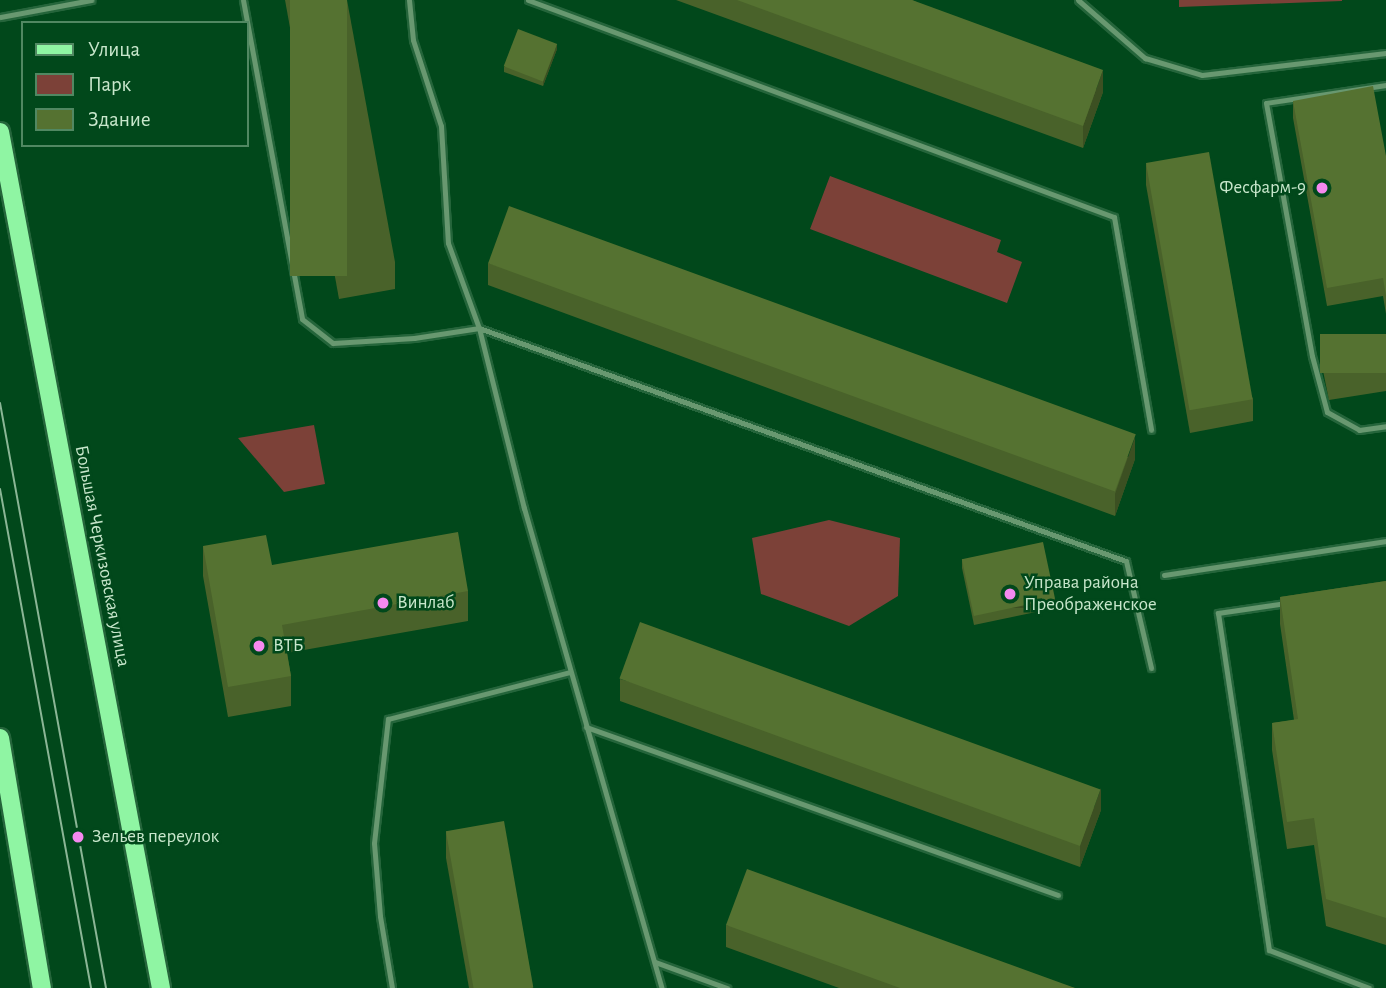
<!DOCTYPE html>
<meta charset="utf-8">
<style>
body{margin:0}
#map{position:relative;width:1386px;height:988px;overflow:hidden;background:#01481b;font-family:"Alegreya Sans",sans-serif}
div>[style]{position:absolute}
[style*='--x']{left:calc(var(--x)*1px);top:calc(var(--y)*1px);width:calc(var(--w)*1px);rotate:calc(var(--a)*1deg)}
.green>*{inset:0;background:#7c4138}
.roads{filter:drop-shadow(2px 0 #25653b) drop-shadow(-2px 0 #25653b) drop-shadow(0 2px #25653b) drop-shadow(0 -2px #25653b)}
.lane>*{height:5px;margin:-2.5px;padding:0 2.5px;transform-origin:2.5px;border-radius:2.5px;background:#689870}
.primary>*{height:18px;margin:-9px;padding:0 9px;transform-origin:9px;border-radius:9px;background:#8ff5a3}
.tram>*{height:2px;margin:-1px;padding:0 1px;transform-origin:1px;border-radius:1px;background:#8bb696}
.wall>*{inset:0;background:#49622a}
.shaded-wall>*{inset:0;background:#3c5022;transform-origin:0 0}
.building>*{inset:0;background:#557231;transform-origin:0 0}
.dots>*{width:19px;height:19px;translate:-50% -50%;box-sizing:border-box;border:4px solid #01481b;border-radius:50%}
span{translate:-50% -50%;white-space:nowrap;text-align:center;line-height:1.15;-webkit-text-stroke:5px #01481b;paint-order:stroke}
.poi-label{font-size:19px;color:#c8e7cc}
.right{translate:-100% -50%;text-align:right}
.left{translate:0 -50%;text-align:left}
.street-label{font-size:19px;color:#c8e7cc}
.legend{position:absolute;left:21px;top:21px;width:228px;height:126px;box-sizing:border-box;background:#01481b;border:2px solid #518862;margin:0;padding:9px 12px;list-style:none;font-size:21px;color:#c8e7cc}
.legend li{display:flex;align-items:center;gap:14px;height:35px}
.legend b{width:35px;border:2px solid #518862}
</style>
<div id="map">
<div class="green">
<div style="clip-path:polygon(1179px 0,1342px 0,1342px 1px,1179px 7px)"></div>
<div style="clip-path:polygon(830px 176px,1001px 240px,997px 252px,1022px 262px,1007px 303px,810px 229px)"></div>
<div style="clip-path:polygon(314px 425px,325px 484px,284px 492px,238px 438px)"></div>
<div style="clip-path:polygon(829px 520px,900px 538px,898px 596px,849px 626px,761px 594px,752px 538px)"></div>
</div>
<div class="roads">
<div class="lane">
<div style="--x:243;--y:0;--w:324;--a:79.5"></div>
<div style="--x:302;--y:319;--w:39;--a:38"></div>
<div style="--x:333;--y:343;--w:81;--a:-3.5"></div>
<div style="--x:414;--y:338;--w:66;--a:-8.7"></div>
<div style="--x:479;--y:328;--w:688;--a:19.81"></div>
<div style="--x:1126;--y:561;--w:110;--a:76.8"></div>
<div style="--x:409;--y:0;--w:40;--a:84.3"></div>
<div style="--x:413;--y:40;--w:90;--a:72"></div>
<div style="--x:441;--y:126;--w:117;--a:86.6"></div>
<div style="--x:448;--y:243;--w:90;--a:70"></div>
<div style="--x:479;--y:328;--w:186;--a:76"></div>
<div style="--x:524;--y:508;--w:499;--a:74"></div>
<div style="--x:528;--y:0;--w:625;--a:20.32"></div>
<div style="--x:1114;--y:217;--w:216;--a:80.1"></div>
<div style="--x:1078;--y:0;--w:89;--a:40.9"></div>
<div style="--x:1145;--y:58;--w:59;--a:16.6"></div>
<div style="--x:1202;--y:75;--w:185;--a:-6.8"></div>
<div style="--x:0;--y:17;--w:93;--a:-10.6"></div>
<div style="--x:1386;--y:85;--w:121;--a:171.5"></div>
<div style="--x:1266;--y:103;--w:257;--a:79.7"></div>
<div style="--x:1312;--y:356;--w:58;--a:75"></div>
<div style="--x:1327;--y:412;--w:37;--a:29"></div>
<div style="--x:1359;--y:430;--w:27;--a:-8"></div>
<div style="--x:1164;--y:575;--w:225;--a:-8.7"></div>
<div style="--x:1286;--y:603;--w:69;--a:171.6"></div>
<div style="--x:1218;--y:613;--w:341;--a:81.4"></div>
<div style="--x:1269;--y:950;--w:107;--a:20.8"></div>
<div style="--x:586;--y:727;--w:501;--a:19.59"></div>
<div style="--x:655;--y:962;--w:77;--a:19.9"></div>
<div style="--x:392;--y:988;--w:73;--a:-99.5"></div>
<div style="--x:380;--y:916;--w:73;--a:-94.7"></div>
<div style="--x:374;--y:843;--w:125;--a:-83.6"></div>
<div style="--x:388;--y:719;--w:188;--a:-14.5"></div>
</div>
<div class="primary">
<div style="--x:0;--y:132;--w:871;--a:79.35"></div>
<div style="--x:0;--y:738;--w:254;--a:80.5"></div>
</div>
</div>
<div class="tram">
<div style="--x:0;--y:403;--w:595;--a:79.73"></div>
<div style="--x:0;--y:489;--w:507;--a:79.66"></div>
</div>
<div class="wall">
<div style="clip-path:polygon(285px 0,347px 0,395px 262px,395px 289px,339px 299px)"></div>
<div style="clip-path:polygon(676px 0,912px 0,1103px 92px,1083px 148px)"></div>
<div style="clip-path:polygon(557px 49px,543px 86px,504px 72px,504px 67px)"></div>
<div style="clip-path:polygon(1293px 101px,1386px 156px,1386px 314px,1383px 296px,1327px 306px,1293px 118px)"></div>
<div style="clip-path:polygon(1146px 163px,1253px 399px,1253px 421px,1190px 433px,1146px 185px)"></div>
<div style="clip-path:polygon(488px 263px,1135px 459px,1115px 516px,488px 285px)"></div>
<div style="clip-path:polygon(1386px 334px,1386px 391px,1329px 400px,1321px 361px,1321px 344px)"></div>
<div style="clip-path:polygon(203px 546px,272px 565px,468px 591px,468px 621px,287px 653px,291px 676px,291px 706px,228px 717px,203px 576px)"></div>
<div style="clip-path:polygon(962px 559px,1055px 608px,974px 625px,962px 568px)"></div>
<div style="clip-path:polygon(1386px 581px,1386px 945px,1326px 926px,1314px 845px,1287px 849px,1272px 750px,1272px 723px,1294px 720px,1280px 624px,1280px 597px)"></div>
<div style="clip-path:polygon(620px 679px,1101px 810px,1080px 867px,620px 701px)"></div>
<div style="clip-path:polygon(446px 831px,533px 988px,469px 988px,446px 858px)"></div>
<div style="clip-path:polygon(726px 925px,1075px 988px,839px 988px,726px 947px)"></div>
</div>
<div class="shaded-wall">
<div style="clip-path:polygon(557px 44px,557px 49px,543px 86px,543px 82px)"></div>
<div style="clip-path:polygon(1103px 70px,1103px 92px,1083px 148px,1083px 126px)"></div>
<div style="clip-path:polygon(1135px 437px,1135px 459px,1115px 516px,1115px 494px)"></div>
<div style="left:1055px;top:599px;width:9px;height:83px;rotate:90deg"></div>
<div style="clip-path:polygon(1101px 788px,1101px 810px,1080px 867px,1080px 845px)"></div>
</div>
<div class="building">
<div style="left:290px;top:0;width:57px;height:276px"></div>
<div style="clip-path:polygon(737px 0,912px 0,1103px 70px,1083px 126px)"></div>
<div style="left:518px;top:29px;width:42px;height:40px;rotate:21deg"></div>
<div style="clip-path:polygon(1373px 86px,1386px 156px,1386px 296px,1383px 278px,1327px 288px,1293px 101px)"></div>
<div style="left:1209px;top:152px;width:251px;height:64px;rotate:80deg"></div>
<div style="left:509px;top:206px;width:667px;height:61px;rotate:20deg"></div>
<div style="left:1386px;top:334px;width:39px;height:66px;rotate:90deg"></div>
<div style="clip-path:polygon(458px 532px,468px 591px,282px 625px,291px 676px,228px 687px,203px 546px,266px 535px,272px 565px)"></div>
<div style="left:1043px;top:542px;width:58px;height:83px;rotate:78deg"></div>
<div style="clip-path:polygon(1386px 581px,1386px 918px,1326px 899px,1314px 818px,1287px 822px,1272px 723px,1298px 719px,1280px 597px)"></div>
<div style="left:640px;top:622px;width:490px;height:60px;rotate:20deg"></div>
<div style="left:504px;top:821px;width:169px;height:59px;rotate:80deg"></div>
<div style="clip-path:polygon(747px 869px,1075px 988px,900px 988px,726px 925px)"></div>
</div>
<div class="dots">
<div style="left:1322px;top:188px;background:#f589ef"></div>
<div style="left:1010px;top:594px;background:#f589ef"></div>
<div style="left:383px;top:603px;background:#f589ef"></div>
<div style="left:259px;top:646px;background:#f589ef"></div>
<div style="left:78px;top:837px;background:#f589ef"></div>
</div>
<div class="poi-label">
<span class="right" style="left:1306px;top:188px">Фесфарм-9</span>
<span class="left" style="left:1024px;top:594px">Управа района<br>Преображенское</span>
<span class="left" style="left:397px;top:603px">Винлаб</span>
<span class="left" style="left:273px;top:646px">ВТБ</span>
<span class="left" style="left:92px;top:837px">Зельев переулок</span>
</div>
<div class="street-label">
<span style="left:102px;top:556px;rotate:79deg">Большая Черкизовская улица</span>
</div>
<ul class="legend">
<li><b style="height:9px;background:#8ff5a3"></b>Улица</li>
<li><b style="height:19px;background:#7c4138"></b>Парк</li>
<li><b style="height:19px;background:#557231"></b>Здание</li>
</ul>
</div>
